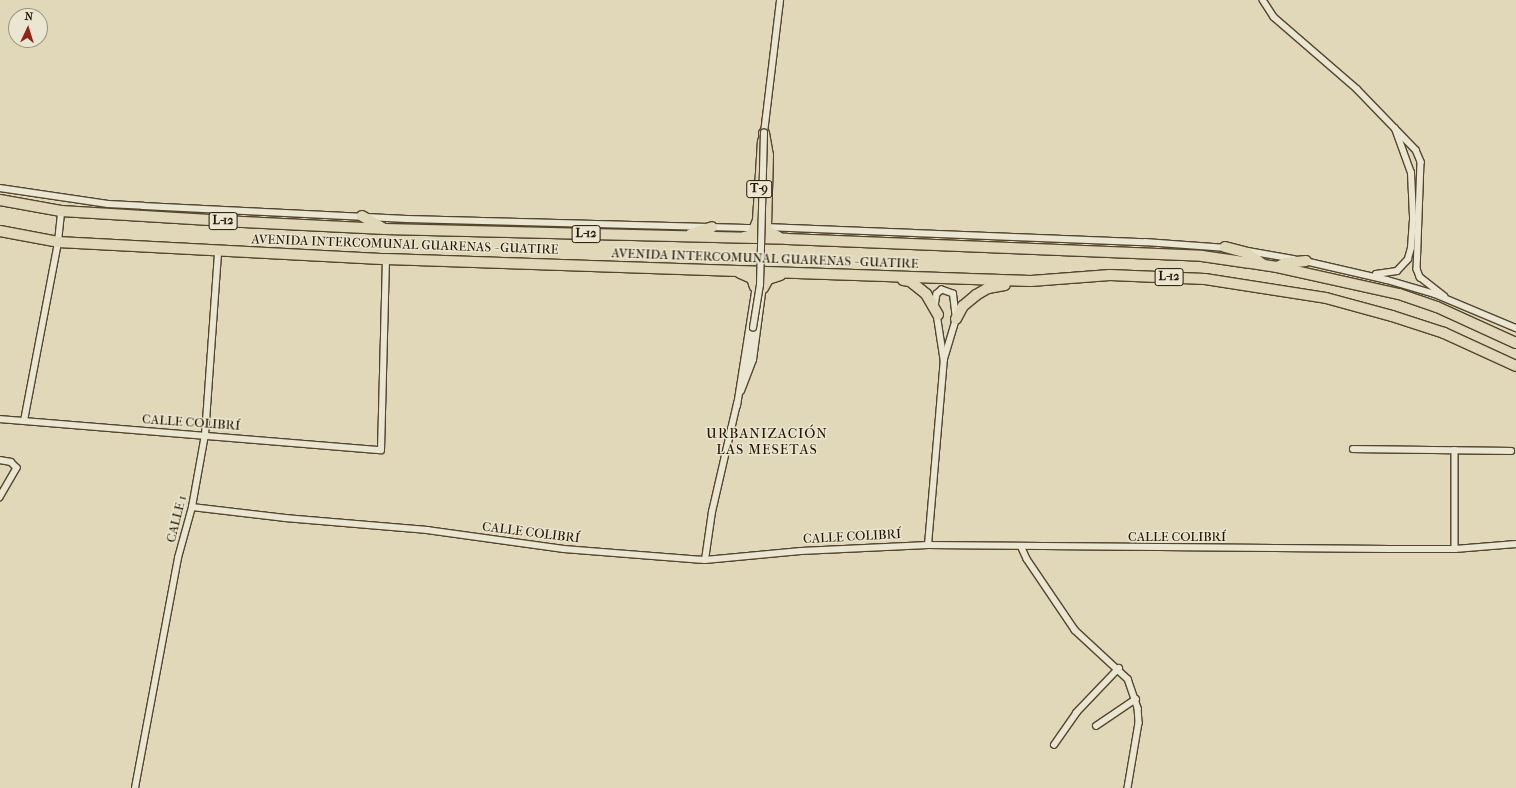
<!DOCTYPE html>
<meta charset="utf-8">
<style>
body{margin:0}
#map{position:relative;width:1516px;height:788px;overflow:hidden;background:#e0d8b8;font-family:"IM FELL French Canon",serif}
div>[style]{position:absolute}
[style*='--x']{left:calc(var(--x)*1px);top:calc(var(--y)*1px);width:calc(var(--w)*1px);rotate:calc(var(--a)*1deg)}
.roads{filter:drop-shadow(1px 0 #53452e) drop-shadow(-1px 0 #53452e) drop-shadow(0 1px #53452e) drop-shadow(0 -1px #53452e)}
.street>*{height:5.5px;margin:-2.75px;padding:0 2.75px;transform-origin:2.75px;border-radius:2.75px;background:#ebe6d1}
.highway>*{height:10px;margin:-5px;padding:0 5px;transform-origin:5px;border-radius:5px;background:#e0d8b8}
.bridges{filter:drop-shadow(1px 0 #53452e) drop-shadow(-1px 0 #53452e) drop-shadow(0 1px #53452e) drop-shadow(0 -1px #53452e)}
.street-bridge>*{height:5.5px;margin:-2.75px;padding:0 2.75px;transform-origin:2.75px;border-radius:2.75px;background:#ebe6d1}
span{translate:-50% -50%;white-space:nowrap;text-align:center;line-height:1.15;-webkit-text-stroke:3px #ebe6d1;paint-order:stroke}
.shield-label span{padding:1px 3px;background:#ebe6d1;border:1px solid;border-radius:3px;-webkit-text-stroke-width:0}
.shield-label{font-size:12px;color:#241400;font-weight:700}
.street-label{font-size:13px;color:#241400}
.neighbourhood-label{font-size:14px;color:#241400;letter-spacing:1px}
.north{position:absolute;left:8px;top:8px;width:40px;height:40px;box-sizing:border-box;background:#ebe6d1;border:1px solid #9b927d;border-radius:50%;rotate:4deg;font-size:11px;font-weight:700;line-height:16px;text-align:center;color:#241400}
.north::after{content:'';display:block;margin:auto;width:14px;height:18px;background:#8f2418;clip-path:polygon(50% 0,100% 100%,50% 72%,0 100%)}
</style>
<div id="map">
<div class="roads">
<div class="street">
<div style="--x:1263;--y:0;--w:20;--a:57"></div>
<div style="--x:1274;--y:17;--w:110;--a:40.9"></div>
<div style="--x:1357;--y:89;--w:85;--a:46"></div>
<div style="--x:1416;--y:150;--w:13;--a:67"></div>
<div style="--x:1421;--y:162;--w:107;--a:92.1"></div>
<div style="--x:1417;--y:269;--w:9;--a:69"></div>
<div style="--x:1420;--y:277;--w:31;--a:38"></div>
<div style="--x:764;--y:133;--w:134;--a:-83.1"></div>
<div style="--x:0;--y:188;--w:109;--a:8.4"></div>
<div style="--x:108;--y:204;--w:35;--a:3"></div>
<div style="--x:143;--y:206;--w:264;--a:2.8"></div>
<div style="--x:407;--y:219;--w:349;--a:1.5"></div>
<div style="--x:765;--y:227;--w:380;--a:2.3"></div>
<div style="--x:1145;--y:242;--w:82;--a:4.2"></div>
<div style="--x:1248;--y:251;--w:47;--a:9.9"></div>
<div style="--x:1305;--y:261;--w:84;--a:13"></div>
<div style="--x:1387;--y:280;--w:50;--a:16.3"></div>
<div style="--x:1435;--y:294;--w:88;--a:22.8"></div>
<div style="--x:1376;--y:274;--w:21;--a:-8"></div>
<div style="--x:1397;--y:271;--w:16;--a:-47"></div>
<div style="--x:1408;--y:259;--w:11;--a:-75"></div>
<div style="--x:1411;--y:248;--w:31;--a:-86"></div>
<div style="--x:1413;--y:217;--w:44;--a:-92.6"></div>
<div style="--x:1411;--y:173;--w:47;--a:-110"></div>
<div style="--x:937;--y:314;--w:46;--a:81.2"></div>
<div style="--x:744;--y:379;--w:52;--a:-80"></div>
<div style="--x:741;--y:391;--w:33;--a:-69"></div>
<div style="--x:753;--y:360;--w:75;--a:-82.3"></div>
<div style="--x:737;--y:406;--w:121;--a:-81"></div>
<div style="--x:0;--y:419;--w:382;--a:4.7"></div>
<div style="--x:381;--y:450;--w:191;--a:-88.5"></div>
<div style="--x:24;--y:421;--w:182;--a:-79.2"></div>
<div style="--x:58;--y:242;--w:31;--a:-84"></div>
<div style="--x:1353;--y:449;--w:158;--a:0.7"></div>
<div style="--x:1455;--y:450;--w:99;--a:90"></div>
<div style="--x:0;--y:460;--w:11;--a:10"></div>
<div style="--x:11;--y:462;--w:8;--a:45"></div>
<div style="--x:17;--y:468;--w:34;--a:120"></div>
<div style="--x:192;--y:507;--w:94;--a:6.7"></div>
<div style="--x:285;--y:518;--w:143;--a:4.8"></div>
<div style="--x:427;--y:530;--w:138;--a:7.9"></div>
<div style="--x:564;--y:549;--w:141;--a:4.5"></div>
<div style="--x:705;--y:560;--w:96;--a:-5.4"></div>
<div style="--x:801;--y:551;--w:127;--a:-2.7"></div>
<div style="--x:928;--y:545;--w:462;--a:0.5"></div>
<div style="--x:1390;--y:549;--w:65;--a:0"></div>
<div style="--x:1455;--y:549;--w:61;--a:-4.7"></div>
<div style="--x:928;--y:545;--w:187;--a:-85.1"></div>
<div style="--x:944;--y:359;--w:42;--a:-73.3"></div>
<div style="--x:956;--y:319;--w:25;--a:-97"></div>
<div style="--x:953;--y:294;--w:12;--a:-160"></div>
<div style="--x:942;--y:290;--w:6;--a:141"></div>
<div style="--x:937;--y:294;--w:12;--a:99"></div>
<div style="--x:1021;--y:546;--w:14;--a:65"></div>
<div style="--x:1027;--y:559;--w:86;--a:55.9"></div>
<div style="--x:1075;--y:630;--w:72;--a:42.8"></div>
<div style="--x:1128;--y:679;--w:31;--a:71"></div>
<div style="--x:1138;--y:708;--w:15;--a:86"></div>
<div style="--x:1139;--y:723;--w:66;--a:99.6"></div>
<div style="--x:705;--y:560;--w:49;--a:-81.7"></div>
<div style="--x:712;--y:512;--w:111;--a:-77"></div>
<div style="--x:1096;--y:726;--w:48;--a:-34"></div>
<div style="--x:1054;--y:745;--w:39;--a:-55"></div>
<div style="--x:1076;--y:713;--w:62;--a:-46.3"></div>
<div style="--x:135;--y:788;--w:234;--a:-79.4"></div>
<div style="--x:178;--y:558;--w:53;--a:-74.6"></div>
<div style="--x:192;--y:507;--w:73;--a:-79.8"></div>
<div style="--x:205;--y:435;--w:183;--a:-85.9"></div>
</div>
<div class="highway">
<div style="--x:764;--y:133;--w:22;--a:80"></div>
<div style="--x:768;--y:155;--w:72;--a:91.6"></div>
<div style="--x:766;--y:227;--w:4;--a:76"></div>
<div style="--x:767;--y:231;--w:13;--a:27"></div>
<div style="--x:0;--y:200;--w:62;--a:10.2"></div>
<div style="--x:61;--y:211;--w:182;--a:3.5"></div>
<div style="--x:243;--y:222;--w:142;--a:2.8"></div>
<div style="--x:385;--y:229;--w:402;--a:1.4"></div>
<div style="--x:787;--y:239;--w:415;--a:2.3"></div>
<div style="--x:1202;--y:256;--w:76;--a:8.3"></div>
<div style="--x:1277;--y:267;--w:125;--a:12.5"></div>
<div style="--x:1399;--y:294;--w:40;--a:18.9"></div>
<div style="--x:1437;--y:307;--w:87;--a:24.5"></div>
<div style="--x:362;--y:216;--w:24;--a:30"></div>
<div style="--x:0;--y:231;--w:59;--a:10.7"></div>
<div style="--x:58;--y:242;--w:328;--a:3"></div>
<div style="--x:386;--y:259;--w:645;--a:1.95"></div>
<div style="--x:1031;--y:281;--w:79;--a:-4.3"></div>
<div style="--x:1110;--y:275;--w:95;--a:2.4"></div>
<div style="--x:1205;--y:279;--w:122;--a:8.9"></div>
<div style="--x:1326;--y:298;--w:68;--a:15.3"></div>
<div style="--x:1392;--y:316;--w:55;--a:18.1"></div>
<div style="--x:1444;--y:333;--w:79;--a:24.6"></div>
<div style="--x:691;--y:234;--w:22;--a:-18"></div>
<div style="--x:744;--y:237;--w:8;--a:-14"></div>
<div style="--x:752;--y:235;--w:16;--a:-68"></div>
<div style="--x:758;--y:220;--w:79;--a:-86.4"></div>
<div style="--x:1225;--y:247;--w:23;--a:15"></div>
<div style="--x:1247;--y:253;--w:19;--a:36"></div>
<div style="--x:1277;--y:267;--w:10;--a:-24"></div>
<div style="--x:1286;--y:263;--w:20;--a:-6"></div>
<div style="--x:740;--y:273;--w:13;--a:23"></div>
<div style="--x:752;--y:278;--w:9;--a:72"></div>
<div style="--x:903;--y:280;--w:7;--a:8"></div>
<div style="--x:910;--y:281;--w:21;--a:39"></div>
<div style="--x:926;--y:294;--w:24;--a:60"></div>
<div style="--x:763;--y:288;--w:10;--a:-61"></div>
<div style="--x:768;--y:279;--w:13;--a:-18"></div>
<div style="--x:956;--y:319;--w:15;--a:-62"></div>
<div style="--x:963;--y:306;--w:17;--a:-40"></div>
<div style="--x:976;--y:295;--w:14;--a:-30"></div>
<div style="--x:988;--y:288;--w:17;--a:-10"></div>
</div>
</div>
<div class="bridges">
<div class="street-bridge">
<div style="--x:753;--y:328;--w:44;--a:-80.8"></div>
<div style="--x:760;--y:285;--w:152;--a:-88.5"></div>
</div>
</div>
<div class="shield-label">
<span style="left:759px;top:189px">T-9</span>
<span style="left:223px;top:221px">L-12</span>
<span style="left:586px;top:234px">L-12</span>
<span style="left:1169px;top:277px">L-12</span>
</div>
<div class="street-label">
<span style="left:405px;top:245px;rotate:2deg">AVENIDA INTERCOMUNAL GUARENAS - GUATIRE</span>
<span style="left:765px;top:259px;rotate:2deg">AVENIDA INTERCOMUNAL GUARENAS - GUATIRE</span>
<span style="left:191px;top:423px;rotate:4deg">CALLE COLIBRÍ</span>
<span style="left:177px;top:519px;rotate:-76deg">CALLE 1</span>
<span style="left:531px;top:533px;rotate:7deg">CALLE COLIBRÍ</span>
<span style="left:852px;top:537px;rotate:-3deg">CALLE COLIBRÍ</span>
<span style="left:1177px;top:537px">CALLE COLIBRÍ</span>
</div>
<div class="neighbourhood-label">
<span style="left:767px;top:442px">URBANIZACIÓN<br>LAS MESETAS</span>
</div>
<div class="north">N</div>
</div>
